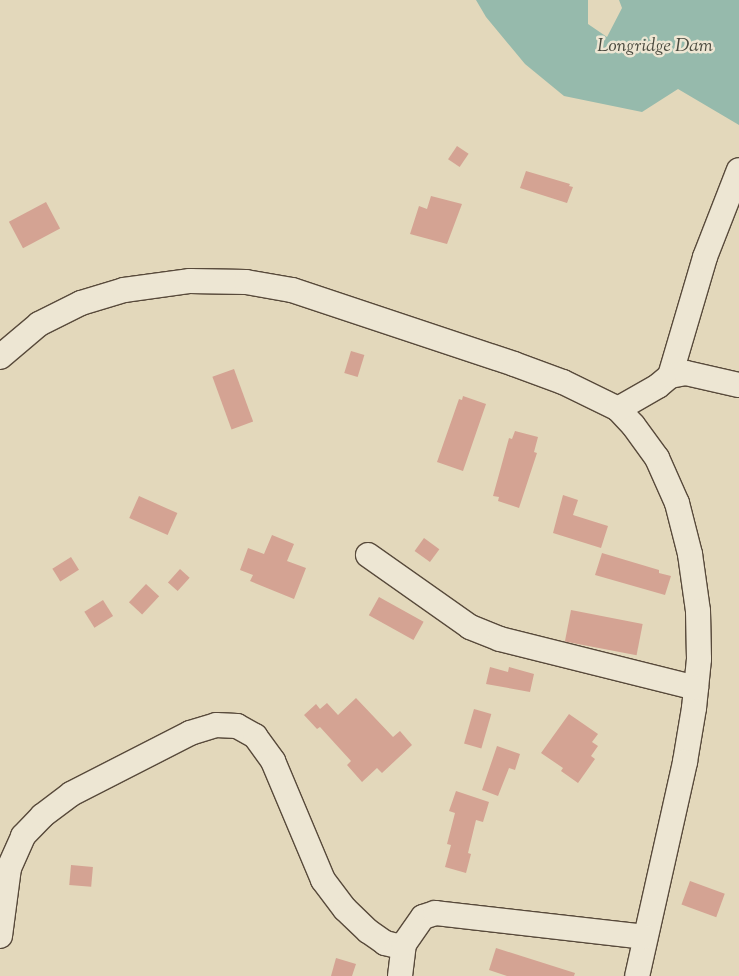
<!DOCTYPE html>
<style>
body{margin:0}
#map{position:relative;width:739px;height:976px;overflow:hidden;background:#e3d8bb;font-family:"Sorts Mill Goudy",serif}
div>[style]{position:absolute}
[style*='--x']{left:calc(var(--x)*1px);top:calc(var(--y)*1px);width:calc(var(--w)*1px);rotate:calc(var(--a)*1deg)}
.water>*{inset:0;background:#96baac}
.building>*{inset:0;background:#d4a393;transform-origin:0 0}
.roads{filter:drop-shadow(1px 0 #584a3b) drop-shadow(-1px 0 #584a3b) drop-shadow(0 1px #584a3b) drop-shadow(0 -1px #584a3b)}
.minor>*{height:24px;margin:-12px;padding:0 12px;transform-origin:12px;border-radius:12px;background:#ede6d3}
span{translate:-50% -50%;white-space:nowrap;text-align:center;line-height:1.15;-webkit-text-stroke:5px #ede6d3;paint-order:stroke}
.water-label{font-size:19px;color:#4a4a3f;font-style:italic}
</style>
<div id="map">
<div class="water">
<div style="clip-path:polygon(476px 0,588px 0,588px 24px,607px 37px,622px 8px,619px 0,739px 0,739px 125px,678px 89px,642px 112px,564px 96px,525px 64px,486px 17px)"></div>
</div>
<div class="building">
<div style="left:457px;top:146px;width:14px;height:16px;rotate:34deg"></div>
<div style="clip-path:polygon(526px 171px,570px 184px,569px 186px,573px 187px,567px 203px,520px 188px)"></div>
<div style="clip-path:polygon(431px 196px,462px 204px,447px 244px,410px 234px,419px 206px,427px 209px)"></div>
<div style="left:46px;top:202px;width:30px;height:42px;rotate:62deg"></div>
<div style="left:351px;top:351px;width:14px;height:23px;rotate:17deg"></div>
<div style="left:234px;top:369px;width:56px;height:23px;rotate:70deg"></div>
<div style="clip-path:polygon(463px 396px,486px 404px,463px 471px,437px 462px,459px 399px,462px 400px)"></div>
<div style="clip-path:polygon(515px 431px,538px 437px,534px 452px,537px 453px,519px 508px,498px 501px,499px 497px,493px 496px,509px 438px,512px 439px)"></div>
<div style="clip-path:polygon(563px 495px,578px 500px,573px 515px,608px 526px,601px 548px,553px 533px)"></div>
<div style="left:139px;top:496px;width:42px;height:24px;rotate:24deg"></div>
<div style="clip-path:polygon(272px 535px,294px 544px,287px 561px,306px 568px,294px 599px,250px 581px,253px 575px,240px 570px,248px 548px,264px 554px)"></div>
<div style="left:424px;top:538px;width:19px;height:16px;rotate:36deg"></div>
<div style="clip-path:polygon(602px 553px,659px 570px,659px 573px,671px 576px,665px 595px,595px 575px)"></div>
<div style="left:71px;top:557px;width:15px;height:22px;rotate:58deg"></div>
<div style="left:180px;top:569px;width:13px;height:18px;rotate:42deg"></div>
<div style="left:146px;top:584px;width:18px;height:25px;rotate:43deg"></div>
<div style="left:379px;top:597px;width:51px;height:21px;rotate:29deg"></div>
<div style="left:103px;top:600px;width:19px;height:22px;rotate:58deg"></div>
<div style="left:571px;top:610px;width:73px;height:32px;rotate:11deg"></div>
<div style="clip-path:polygon(490px 667px,508px 672px,509px 667px,534px 674px,530px 692px,486px 684px)"></div>
<div style="clip-path:polygon(356px 698px,393px 737px,400px 731px,412px 745px,382px 773px,377px 768px,362px 782px,347px 765px,351px 761px,320px 727px,317px 729px,304px 715px,316px 704px,320px 709px,327px 703px,338px 715px)"></div>
<div style="left:474px;top:709px;width:18px;height:36px;rotate:16deg"></div>
<div style="clip-path:polygon(569px 714px,598px 734px,592px 742px,598px 746px,591px 756px,595px 759px,578px 783px,561px 771px,563px 768px,541px 753px)"></div>
<div style="clip-path:polygon(497px 746px,520px 754px,515px 770px,509px 768px,498px 796px,482px 790px)"></div>
<div style="clip-path:polygon(456px 791px,489px 802px,483px 822px,476px 820px,468px 853px,471px 854px,466px 873px,445px 867px,451px 845px,447px 844px,455px 813px,449px 811px)"></div>
<div style="left:71px;top:865px;width:22px;height:20px;rotate:5deg"></div>
<div style="left:690px;top:881px;width:37px;height:25px;rotate:20deg"></div>
<div style="clip-path:polygon(496px 948px,575px 973px,574px 976px,507px 976px,489px 970px)"></div>
<div style="clip-path:polygon(336px 958px,356px 964px,352px 976px,331px 976px)"></div>
</div>
<div class="roads">
<div class="minor">
<div style="--x:0;--y:357;--w:51;--a:-40.2"></div>
<div style="--x:39;--y:324;--w:47;--a:-26.6"></div>
<div style="--x:81;--y:303;--w:45;--a:-16.8"></div>
<div style="--x:124;--y:290;--w:67;--a:-7.8"></div>
<div style="--x:190;--y:281;--w:56;--a:1"></div>
<div style="--x:246;--y:282;--w:47;--a:9.9"></div>
<div style="--x:292;--y:290;--w:234;--a:18.4"></div>
<div style="--x:514;--y:364;--w:52;--a:20.2"></div>
<div style="--x:563;--y:382;--w:61;--a:26.1"></div>
<div style="--x:618;--y:409;--w:22;--a:47"></div>
<div style="--x:633;--y:425;--w:41;--a:54"></div>
<div style="--x:657;--y:458;--w:49;--a:66"></div>
<div style="--x:677;--y:503;--w:53;--a:75.7"></div>
<div style="--x:690;--y:554;--w:58;--a:82"></div>
<div style="--x:698;--y:611;--w:48;--a:88.8"></div>
<div style="--x:699;--y:659;--w:49;--a:95.8"></div>
<div style="--x:694;--y:708;--w:55;--a:99.5"></div>
<div style="--x:685;--y:762;--w:219;--a:102.6"></div>
<div style="--x:670;--y:376;--w:124;--a:-73.6"></div>
<div style="--x:705;--y:257;--w:93;--a:-68.7"></div>
<div style="--x:618;--y:409;--w:46;--a:-29.9"></div>
<div style="--x:658;--y:386;--w:16;--a:-40"></div>
<div style="--x:670;--y:376;--w:16;--a:-11"></div>
<div style="--x:686;--y:373;--w:54;--a:12.8"></div>
<div style="--x:368;--y:555;--w:125;--a:35.2"></div>
<div style="--x:470;--y:627;--w:32;--a:22"></div>
<div style="--x:500;--y:639;--w:202;--a:14"></div>
<div style="--x:0;--y:936;--w:69;--a:-82.5"></div>
<div style="--x:9;--y:868;--w:35;--a:-66"></div>
<div style="--x:23;--y:836;--w:28;--a:-46"></div>
<div style="--x:42;--y:816;--w:36;--a:-37"></div>
<div style="--x:71;--y:794;--w:134;--a:-27.1"></div>
<div style="--x:190;--y:733;--w:27;--a:-17"></div>
<div style="--x:216;--y:725;--w:21;--a:3"></div>
<div style="--x:237;--y:726;--w:21;--a:29"></div>
<div style="--x:255;--y:736;--w:31;--a:54"></div>
<div style="--x:273;--y:761;--w:129;--a:67.2"></div>
<div style="--x:323;--y:880;--w:36;--a:53"></div>
<div style="--x:345;--y:909;--w:32;--a:44"></div>
<div style="--x:368;--y:931;--w:21;--a:35"></div>
<div style="--x:385;--y:943;--w:12;--a:14"></div>
<div style="--x:397;--y:946;--w:7;--a:-16"></div>
<div style="--x:400;--y:976;--w:32;--a:-83"></div>
<div style="--x:404;--y:944;--w:33;--a:-55"></div>
<div style="--x:423;--y:917;--w:13;--a:-18"></div>
<div style="--x:435;--y:913;--w:211;--a:6.5"></div>
</div>
</div>
<div class="water-label">
<span style="left:655px;top:47px">Longridge Dam</span>
</div>
</div>
